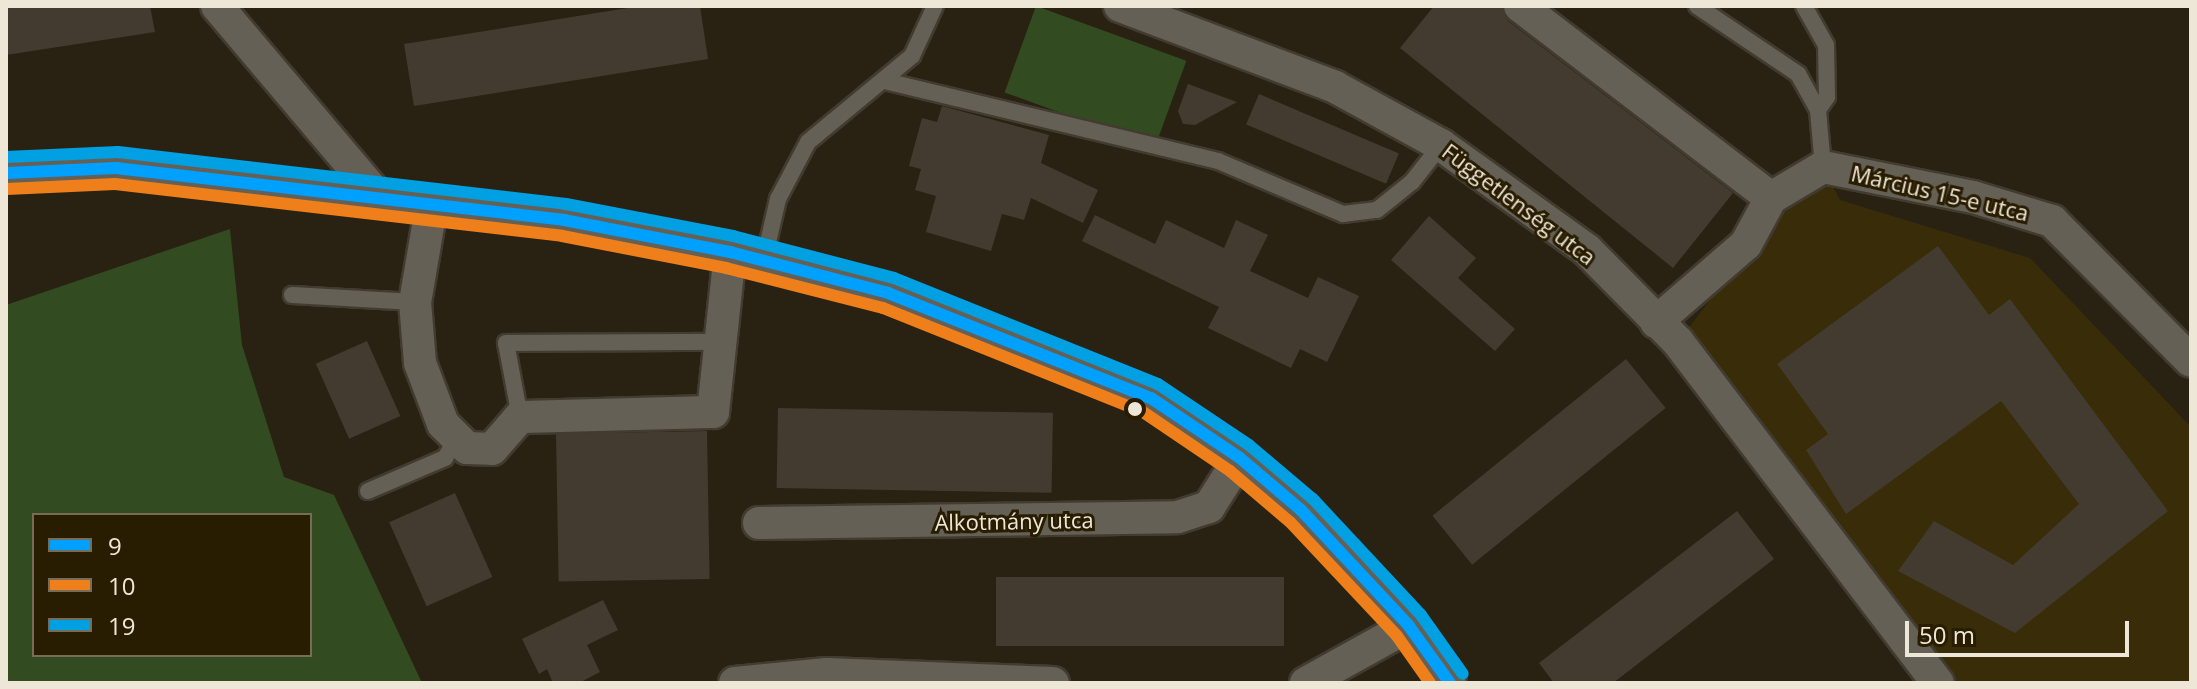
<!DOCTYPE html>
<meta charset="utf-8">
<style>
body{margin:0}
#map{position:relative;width:2197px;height:689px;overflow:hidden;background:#292212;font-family:"Open Sans",sans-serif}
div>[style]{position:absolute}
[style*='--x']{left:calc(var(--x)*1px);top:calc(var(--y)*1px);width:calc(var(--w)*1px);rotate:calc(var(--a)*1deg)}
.built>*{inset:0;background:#392c09}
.green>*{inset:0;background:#334b21;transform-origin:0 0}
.building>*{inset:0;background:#433b2f;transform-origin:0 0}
.roads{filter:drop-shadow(2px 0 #423b30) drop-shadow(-2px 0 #423b30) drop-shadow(0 2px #423b30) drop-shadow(0 -2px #423b30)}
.lane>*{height:16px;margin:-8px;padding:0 8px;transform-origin:8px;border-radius:8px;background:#656055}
.street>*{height:32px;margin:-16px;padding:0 16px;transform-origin:16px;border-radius:16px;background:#656055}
.bus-1>*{height:12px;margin:-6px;padding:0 6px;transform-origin:6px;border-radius:6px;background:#00a0ff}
.bus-2>*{height:12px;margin:-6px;padding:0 6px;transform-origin:6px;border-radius:6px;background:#ef7f1a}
.bus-3>*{height:12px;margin:-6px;padding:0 6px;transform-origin:6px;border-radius:6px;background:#00a0e3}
.dots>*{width:22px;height:22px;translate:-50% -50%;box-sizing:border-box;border:4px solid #281c01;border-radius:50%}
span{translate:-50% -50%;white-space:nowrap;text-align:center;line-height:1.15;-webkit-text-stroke:6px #281c01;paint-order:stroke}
.street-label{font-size:22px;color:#eee6d6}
.frame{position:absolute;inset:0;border:8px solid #eee6d6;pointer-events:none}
.legend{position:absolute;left:32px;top:513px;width:280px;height:144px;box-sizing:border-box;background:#281c01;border:2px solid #776d56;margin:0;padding:10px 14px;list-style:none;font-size:24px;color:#eee6d6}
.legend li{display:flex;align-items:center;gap:16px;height:40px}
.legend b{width:40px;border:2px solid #776d56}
.scale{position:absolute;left:1905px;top:621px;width:224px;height:36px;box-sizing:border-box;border:4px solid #eee6d6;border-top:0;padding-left:10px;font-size:24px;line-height:28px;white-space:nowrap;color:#eee6d6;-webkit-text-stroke:6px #281c01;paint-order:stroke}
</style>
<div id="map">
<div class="built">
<div style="clip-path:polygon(1823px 167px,1840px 200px,2030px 258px,2191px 427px,2191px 683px,1938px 683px,1678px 342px,1748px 250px,1771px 198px)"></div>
</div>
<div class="green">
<div style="left:1036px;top:6px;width:160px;height:92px;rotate:20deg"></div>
<div style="clip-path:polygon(evenodd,230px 229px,242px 345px,284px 477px,334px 495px,422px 683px,6px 683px,6px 305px,230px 229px,34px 515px,310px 515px,310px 655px,34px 655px,34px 515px)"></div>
</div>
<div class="building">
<div style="clip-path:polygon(6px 6px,150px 6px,155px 32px,6px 55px)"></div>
<div style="clip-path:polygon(640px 6px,700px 6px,708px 59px,414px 106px,404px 44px)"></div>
<div style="clip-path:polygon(1434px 6px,1501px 6px,1508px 21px,1733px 193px,1673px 268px,1400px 48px)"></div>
<div style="clip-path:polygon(1188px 84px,1237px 102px,1195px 125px,1183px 124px,1178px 111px)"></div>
<div style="left:1259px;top:94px;width:152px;height:33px;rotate:23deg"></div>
<div style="clip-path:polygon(942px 106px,1049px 135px,1041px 163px,1098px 190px,1083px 223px,1031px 198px,1024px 220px,1002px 214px,991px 251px,926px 232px,936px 196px,915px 190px,921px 169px,909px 166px,922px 118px,937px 122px)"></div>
<div style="clip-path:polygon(1095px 215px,1155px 244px,1166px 220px,1224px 248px,1236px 220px,1268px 235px,1250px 271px,1308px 298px,1318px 277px,1359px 296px,1327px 362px,1300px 349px,1291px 368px,1208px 328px,1219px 307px,1082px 241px)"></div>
<div style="clip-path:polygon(1429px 216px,1476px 258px,1458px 278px,1515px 329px,1495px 351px,1391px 260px)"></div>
<div style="clip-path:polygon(1938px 246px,1989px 315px,2010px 299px,2168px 511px,2015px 633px,1898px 571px,1934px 521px,2013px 565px,2079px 504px,2001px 401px,1846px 514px,1806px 450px,1828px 434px,1777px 364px)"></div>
<div style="left:367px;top:341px;width:82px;height:56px;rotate:66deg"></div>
<div style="left:1626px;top:359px;width:63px;height:249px;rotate:51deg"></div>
<div style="left:778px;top:408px;width:275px;height:80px;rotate:1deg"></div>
<div style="left:707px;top:431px;width:148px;height:151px;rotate:89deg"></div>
<div style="left:455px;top:493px;width:92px;height:72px;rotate:66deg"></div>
<div style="clip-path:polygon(1737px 511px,1774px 559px,1613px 683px,1554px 683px,1539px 663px)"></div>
<div style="left:996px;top:577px;width:288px;height:69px"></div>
<div style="clip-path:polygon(603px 600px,618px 630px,587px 645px,600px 672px,579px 683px,553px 683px,547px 669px,539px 674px,522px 639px)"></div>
</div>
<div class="roads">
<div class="lane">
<div style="--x:1697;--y:6;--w:122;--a:34"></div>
<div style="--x:1798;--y:74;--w:41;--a:60.9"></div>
<div style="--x:1818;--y:110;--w:57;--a:85"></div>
<div style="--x:1804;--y:6;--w:45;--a:60.6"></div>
<div style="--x:1826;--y:45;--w:52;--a:88.9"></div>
<div style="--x:1827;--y:97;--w:16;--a:125"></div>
<div style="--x:885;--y:81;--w:342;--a:13.5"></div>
<div style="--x:1218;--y:161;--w:136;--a:23"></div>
<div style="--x:1343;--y:214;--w:34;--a:-7"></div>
<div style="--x:1377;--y:210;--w:45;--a:-38.7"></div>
<div style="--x:1412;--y:182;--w:47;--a:-51.9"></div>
<div style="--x:764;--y:260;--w:63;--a:-77.1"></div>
<div style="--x:778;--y:199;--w:64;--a:-62.2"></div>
<div style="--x:808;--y:142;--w:135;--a:-39.6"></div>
<div style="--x:912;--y:56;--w:55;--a:-65.3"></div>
<div style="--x:292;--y:295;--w:123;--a:3.3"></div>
<div style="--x:520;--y:417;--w:75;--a:-100.7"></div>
<div style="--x:506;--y:343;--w:216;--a:-0.3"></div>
<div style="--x:368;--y:491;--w:84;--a:-23.2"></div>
<div style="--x:445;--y:458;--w:23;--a:-59"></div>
</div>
<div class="street">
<div style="--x:217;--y:6;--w:248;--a:49.8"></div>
<div style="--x:1120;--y:6;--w:230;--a:20.6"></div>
<div style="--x:1335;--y:87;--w:121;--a:28.7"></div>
<div style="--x:1441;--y:145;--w:180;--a:35.7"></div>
<div style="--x:1587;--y:250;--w:129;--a:45.3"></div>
<div style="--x:1678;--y:342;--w:429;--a:52.7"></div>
<div style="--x:1520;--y:6;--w:316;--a:37.4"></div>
<div style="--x:1771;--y:198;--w:61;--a:-30.8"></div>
<div style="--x:1823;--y:167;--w:153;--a:11.3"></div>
<div style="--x:1973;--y:197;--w:83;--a:16.9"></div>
<div style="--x:2052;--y:221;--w:197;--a:45.2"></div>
<div style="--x:6;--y:173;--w:110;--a:-2.6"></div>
<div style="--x:116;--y:168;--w:451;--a:6.6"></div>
<div style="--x:564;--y:220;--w:169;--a:10.9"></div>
<div style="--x:730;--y:252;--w:163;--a:14.5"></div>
<div style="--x:888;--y:293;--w:283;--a:21.8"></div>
<div style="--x:1151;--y:398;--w:107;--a:34"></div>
<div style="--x:1240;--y:458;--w:80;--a:40.4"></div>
<div style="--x:1301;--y:510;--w:158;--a:47"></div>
<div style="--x:1409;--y:626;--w:70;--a:54.3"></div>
<div style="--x:432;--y:203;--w:100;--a:99.7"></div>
<div style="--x:415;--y:302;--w:61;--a:85.3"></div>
<div style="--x:420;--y:363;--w:65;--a:69.3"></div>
<div style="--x:443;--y:424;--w:34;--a:45"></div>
<div style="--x:467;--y:448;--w:25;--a:2"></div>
<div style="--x:492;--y:449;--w:43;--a:-48.8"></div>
<div style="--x:520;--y:417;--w:193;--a:-1.5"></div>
<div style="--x:713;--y:412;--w:161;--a:-83.9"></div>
<div style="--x:1656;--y:322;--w:119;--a:-40.9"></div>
<div style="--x:1746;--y:244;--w:52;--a:-61.5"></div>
<div style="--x:759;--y:523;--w:419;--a:-0.8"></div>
<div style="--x:1178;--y:517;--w:33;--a:-18"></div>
<div style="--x:1209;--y:507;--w:58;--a:-57.7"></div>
<div style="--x:735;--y:683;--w:92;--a:-5.6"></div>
<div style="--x:827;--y:674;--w:226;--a:2.3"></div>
<div style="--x:1306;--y:683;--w:118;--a:-29"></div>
</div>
</div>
<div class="bus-1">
<div style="--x:6;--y:173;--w:110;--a:-2.6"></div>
<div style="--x:116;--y:168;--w:451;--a:6.6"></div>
<div style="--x:564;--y:220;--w:169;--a:10.9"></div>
<div style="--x:730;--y:252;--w:163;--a:14.5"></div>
<div style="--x:888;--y:293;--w:283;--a:21.8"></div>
<div style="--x:1151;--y:398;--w:107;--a:34"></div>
<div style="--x:1240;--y:458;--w:80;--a:40.4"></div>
<div style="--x:1301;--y:510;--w:158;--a:47"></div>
<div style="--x:1409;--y:626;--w:70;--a:54.3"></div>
</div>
<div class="bus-2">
<div style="--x:7;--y:189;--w:108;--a:-2.7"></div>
<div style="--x:115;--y:184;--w:450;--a:6.6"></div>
<div style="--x:562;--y:236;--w:167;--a:11"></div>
<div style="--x:726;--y:268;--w:162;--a:14.3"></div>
<div style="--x:883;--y:308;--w:280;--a:21.8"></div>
<div style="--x:1143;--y:412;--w:105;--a:34.1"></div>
<div style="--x:1230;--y:471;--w:79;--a:40.4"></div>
<div style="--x:1290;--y:522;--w:156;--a:46.8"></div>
<div style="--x:1397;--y:636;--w:57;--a:54.9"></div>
</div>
<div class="bus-3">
<div style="--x:6;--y:157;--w:112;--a:-2.6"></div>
<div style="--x:118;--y:152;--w:451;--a:6.6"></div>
<div style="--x:566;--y:204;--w:170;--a:10.8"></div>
<div style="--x:733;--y:236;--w:166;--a:14.6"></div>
<div style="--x:894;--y:278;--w:284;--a:21.9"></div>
<div style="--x:1158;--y:384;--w:110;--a:33.8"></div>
<div style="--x:1249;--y:445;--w:84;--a:40.2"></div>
<div style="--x:1313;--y:499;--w:158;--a:47"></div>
<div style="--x:1421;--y:615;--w:72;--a:54.6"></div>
</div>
<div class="dots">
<div style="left:1135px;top:409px;background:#eee6d6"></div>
</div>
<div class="street-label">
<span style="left:1940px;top:193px;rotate:13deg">Március 15-e utca</span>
<span style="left:1519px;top:204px;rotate:37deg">Függetlenség utca</span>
<span style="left:1014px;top:521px;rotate:-1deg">Alkotmány utca</span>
</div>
<div class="frame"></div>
<ul class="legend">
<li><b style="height:10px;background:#00a0ff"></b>9</li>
<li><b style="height:10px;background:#ef7f1a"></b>10</li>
<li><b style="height:10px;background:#00a0e3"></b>19</li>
</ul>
<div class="scale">50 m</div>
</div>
